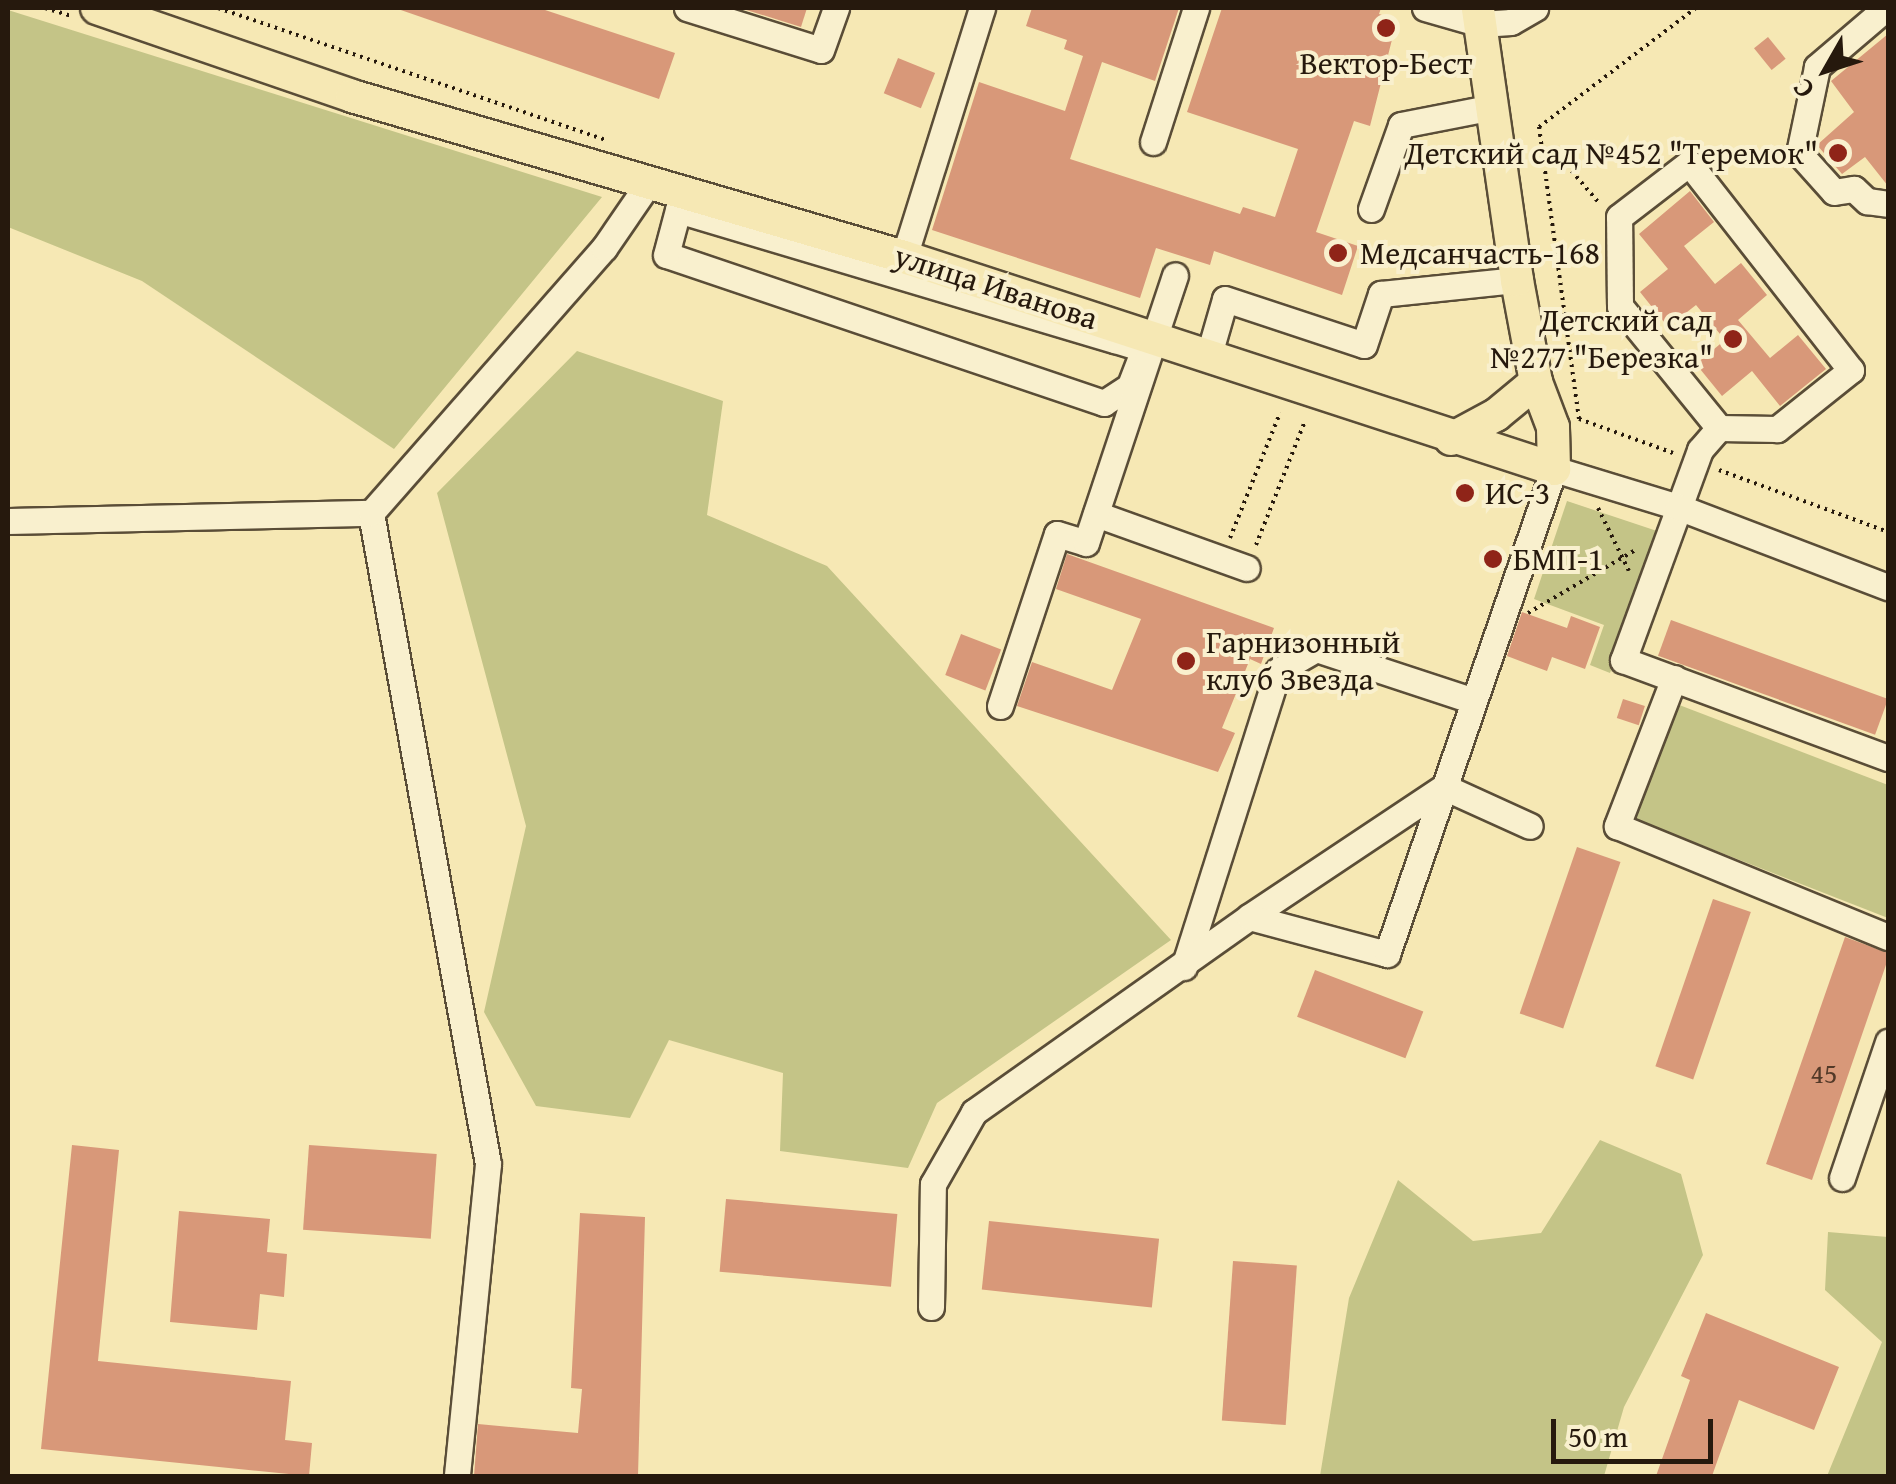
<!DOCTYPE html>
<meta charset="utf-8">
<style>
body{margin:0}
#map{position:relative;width:1896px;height:1484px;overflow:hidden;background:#f6e8b4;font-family:"Gentium Book Plus",serif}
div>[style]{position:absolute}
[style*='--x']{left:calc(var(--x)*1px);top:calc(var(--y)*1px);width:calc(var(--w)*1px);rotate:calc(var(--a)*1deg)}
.green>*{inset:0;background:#c4c487}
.building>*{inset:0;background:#d89879;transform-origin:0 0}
.path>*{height:4px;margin-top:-2px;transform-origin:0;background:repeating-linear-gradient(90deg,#26190d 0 2.5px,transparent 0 7.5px)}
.roads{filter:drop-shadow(2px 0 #5a4d37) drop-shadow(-2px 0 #5a4d37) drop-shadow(0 2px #5a4d37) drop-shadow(0 -2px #5a4d37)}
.minor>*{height:25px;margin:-12.5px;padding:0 12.5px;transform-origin:12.5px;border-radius:12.5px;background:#f9f0ce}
.major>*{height:32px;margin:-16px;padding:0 16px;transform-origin:16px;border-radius:16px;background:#f6e8b4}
.dots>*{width:28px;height:28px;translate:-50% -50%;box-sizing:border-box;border:5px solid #f9f0ce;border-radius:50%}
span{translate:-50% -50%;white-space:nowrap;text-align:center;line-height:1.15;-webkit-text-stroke:8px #f9f0ce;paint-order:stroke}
.number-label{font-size:28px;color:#523928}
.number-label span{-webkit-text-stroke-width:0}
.poi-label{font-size:32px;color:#26190d}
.right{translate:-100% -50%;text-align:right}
.left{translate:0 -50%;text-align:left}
.street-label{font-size:32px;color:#26190d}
.frame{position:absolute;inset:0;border:10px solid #26190d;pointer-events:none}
.north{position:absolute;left:1776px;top:20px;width:100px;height:100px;-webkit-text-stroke:8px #f9f0ce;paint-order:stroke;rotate:231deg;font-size:28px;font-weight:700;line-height:40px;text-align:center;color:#26190d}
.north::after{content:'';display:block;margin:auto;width:35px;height:45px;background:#26190d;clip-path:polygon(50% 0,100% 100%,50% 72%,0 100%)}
.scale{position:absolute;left:1551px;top:1419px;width:162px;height:45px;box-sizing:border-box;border:5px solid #26190d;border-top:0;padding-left:12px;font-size:30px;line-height:35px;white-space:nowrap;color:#26190d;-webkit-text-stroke:8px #f9f0ce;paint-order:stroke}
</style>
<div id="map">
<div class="green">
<div style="clip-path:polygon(8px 10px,602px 197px,394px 449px,142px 281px,8px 227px)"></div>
<div style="clip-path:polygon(577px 351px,723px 401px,707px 515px,827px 566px,1171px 940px,937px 1103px,908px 1168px,780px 1151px,783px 1073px,669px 1040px,630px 1118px,536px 1106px,484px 1012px,526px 826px,437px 493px)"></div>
<div style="clip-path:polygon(1567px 501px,1663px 533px,1610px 673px,1590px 665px,1604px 625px,1534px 599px)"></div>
<div style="clip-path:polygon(1674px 703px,1888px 785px,1888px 918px,1627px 816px)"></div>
<div style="clip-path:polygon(1600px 1140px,1681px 1174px,1703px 1255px,1624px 1407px,1604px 1476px,1320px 1476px,1349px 1298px,1398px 1180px,1473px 1241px,1541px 1233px)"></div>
<div style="clip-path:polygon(1828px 1232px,1888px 1237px,1888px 1476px,1827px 1476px,1882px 1342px,1825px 1290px)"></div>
</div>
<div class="building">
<div style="clip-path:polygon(395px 8px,539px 8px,675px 53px,659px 99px)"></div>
<div style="clip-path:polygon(740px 8px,807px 8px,801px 27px)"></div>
<div style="clip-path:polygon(1032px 8px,1179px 8px,1155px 81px,1102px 62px,1070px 159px,1240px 214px,1243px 207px,1275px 217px,1298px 149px,1187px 112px,1222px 8px,1381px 8px,1379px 14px,1397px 20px,1370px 126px,1354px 121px,1316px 232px,1358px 246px,1342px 295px,1214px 251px,1210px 265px,1156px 248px,1140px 298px,932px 230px,979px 82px,1065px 111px,1083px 56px,1064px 49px,1067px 40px,1026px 26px)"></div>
<div style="clip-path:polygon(1888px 34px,1888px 186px,1865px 157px,1842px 174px,1817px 145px,1854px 112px,1831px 81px)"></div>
<div style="left:1768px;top:37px;width:28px;height:18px;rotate:51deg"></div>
<div style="left:898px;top:58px;width:40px;height:38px;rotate:22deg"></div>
<div style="clip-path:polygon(1690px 191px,1714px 222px,1684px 246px,1715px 284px,1741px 263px,1767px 295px,1738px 320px,1770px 358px,1798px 335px,1826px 369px,1780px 406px,1752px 371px,1722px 396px,1696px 364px,1725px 340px,1696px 305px,1668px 327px,1640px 292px,1668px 269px,1639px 234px)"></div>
<div style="clip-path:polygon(1067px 554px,1274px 628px,1261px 664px,1250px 659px,1222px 728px,1235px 733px,1218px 772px,1017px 706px,1032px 662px,1112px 690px,1141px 619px,1056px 589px)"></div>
<div style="clip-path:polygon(1522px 612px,1567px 628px,1571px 616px,1600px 627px,1585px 669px,1552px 657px,1547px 671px,1507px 656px)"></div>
<div style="left:1671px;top:620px;width:231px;height:38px;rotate:20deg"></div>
<div style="left:961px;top:634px;width:43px;height:44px;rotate:21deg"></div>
<div style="left:1623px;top:699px;width:23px;height:20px;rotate:18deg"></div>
<div style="left:1577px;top:847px;width:46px;height:176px;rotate:19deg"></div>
<div style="left:1713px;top:899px;width:40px;height:177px;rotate:19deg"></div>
<div style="clip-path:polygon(1845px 937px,1888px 953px,1888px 959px,1812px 1180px,1766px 1164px)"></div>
<div style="left:1315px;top:970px;width:116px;height:50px;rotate:21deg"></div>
<div style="clip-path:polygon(72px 1145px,119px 1150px,98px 1361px,291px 1381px,285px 1440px,312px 1443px,309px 1476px,41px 1449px)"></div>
<div style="left:309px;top:1145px;width:128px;height:85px;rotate:4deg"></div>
<div style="left:726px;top:1199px;width:172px;height:73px;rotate:5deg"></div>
<div style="clip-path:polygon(179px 1211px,270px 1219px,267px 1252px,287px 1254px,284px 1297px,260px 1294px,257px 1330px,170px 1322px)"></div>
<div style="clip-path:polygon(580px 1213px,645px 1217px,638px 1476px,474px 1476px,478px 1424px,578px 1433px,582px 1389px,571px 1388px)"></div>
<div style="left:989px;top:1221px;width:171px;height:69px;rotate:6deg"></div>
<div style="left:1233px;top:1261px;width:64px;height:160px;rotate:4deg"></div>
<div style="clip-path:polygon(1706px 1313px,1839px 1367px,1814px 1430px,1739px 1400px,1712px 1476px,1656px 1476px,1690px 1380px,1681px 1376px)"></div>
</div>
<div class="path">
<div style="--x:45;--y:8;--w:28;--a:17"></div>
<div style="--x:218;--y:8;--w:410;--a:18.8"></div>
<div style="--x:1541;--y:148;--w:11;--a:0"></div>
<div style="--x:1552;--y:148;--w:74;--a:49.4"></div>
<div style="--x:1673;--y:453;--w:100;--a:-160.1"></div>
<div style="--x:1579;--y:419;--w:295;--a:-97.8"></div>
<div style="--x:1539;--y:127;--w:197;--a:-37.2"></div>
<div style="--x:1719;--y:470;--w:180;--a:20.1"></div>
<div style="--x:1598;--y:508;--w:70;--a:63.8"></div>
<div style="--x:1230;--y:538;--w:135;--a:-68.2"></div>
<div style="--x:1256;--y:545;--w:133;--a:-68.4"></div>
<div style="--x:1528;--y:613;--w:126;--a:-30.4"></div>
</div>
<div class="roads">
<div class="minor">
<div style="--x:687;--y:8;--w:140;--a:17.4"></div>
<div style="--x:821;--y:50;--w:45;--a:-70.3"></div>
<div style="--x:1425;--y:8;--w:58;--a:15.9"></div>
<div style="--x:1481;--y:24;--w:30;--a:-4"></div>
<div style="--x:1511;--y:22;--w:28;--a:-30"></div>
<div style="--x:1886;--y:8;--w:91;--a:139.5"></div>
<div style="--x:1817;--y:67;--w:88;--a:101.8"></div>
<div style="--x:1799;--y:153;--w:52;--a:48.1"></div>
<div style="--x:1834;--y:192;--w:20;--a:-9"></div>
<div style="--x:1854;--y:189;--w:18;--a:43"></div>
<div style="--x:1867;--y:201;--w:21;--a:8"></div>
<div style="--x:1153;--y:142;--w:141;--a:-72.2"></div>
<div style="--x:1689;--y:163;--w:263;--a:52"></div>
<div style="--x:1851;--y:370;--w:95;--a:141.4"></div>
<div style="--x:1777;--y:429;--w:58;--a:-179"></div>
<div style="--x:1719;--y:428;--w:157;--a:-129.1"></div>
<div style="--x:1620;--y:306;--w:89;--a:-90.6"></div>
<div style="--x:1619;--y:217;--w:88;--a:-37.6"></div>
<div style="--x:1371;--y:209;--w:89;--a:-70.3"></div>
<div style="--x:1401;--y:125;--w:94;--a:-11.1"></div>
<div style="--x:678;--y:210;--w:456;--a:16.6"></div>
<div style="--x:1115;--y:340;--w:30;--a:17"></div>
<div style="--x:1144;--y:349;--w:40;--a:111"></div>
<div style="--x:1130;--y:386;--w:31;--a:147"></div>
<div style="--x:1104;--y:403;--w:462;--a:-161.3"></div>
<div style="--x:666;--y:255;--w:47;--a:-75.1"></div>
<div style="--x:904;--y:257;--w:261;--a:-72.6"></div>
<div style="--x:1208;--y:358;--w:61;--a:-73.9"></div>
<div style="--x:1225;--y:299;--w:146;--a:18.3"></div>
<div style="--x:1364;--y:345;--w:54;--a:-71.6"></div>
<div style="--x:1381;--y:294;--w:137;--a:-5.9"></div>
<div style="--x:1719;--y:428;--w:29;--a:131"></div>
<div style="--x:1700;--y:450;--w:224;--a:110.1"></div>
<div style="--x:1623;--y:660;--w:283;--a:20.3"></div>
<div style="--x:371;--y:513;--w:661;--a:79.81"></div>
<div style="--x:488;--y:1164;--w:314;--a:95.7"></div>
<div style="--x:1096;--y:514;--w:160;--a:19.7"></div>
<div style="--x:8;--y:521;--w:363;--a:-1.3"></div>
<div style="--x:371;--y:513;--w:353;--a:-48.7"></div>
<div style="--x:604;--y:248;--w:81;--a:-55.5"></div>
<div style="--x:1674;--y:678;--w:159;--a:111.1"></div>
<div style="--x:1617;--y:826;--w:293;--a:22.3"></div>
<div style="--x:1000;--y:706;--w:181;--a:-71.7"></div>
<div style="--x:1057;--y:534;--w:30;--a:17"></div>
<div style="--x:1086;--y:543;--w:282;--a:-71.6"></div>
<div style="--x:1249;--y:917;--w:234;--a:-33.7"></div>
<div style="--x:1444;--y:787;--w:94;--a:24.4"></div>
<div style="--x:1184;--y:967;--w:311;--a:-72.4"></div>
<div style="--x:1278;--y:671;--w:44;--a:-30.1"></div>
<div style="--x:1316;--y:649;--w:166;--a:18.2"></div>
<div style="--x:1842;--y:1178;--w:144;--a:-71.3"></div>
<div style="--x:931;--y:1307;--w:123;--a:-89.1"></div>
<div style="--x:933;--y:1184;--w:83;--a:-60.3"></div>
<div style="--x:974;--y:1112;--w:337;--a:-35.3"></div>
<div style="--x:1249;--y:917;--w:143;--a:15"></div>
<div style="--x:1387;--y:954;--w:513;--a:-71"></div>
<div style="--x:1554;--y:469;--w:130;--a:17"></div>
<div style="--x:1678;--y:507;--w:225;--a:20.9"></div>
</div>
<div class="major">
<div style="--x:97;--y:8;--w:270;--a:19"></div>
<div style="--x:352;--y:96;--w:575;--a:16.26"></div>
<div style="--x:904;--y:257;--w:684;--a:18.06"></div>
<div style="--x:1554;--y:469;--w:42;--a:-91.4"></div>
<div style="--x:1553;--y:427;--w:48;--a:-110.7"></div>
<div style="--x:1536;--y:382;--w:104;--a:-100.6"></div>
<div style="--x:1517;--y:280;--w:275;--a:-98.2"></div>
<div style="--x:1451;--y:439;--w:51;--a:-28.1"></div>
<div style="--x:1496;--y:415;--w:52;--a:-39.5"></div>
</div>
</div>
<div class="dots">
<div style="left:1386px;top:28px;background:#8f2418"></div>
<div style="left:1838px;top:153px;background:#8f2418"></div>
<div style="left:1338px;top:253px;background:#8f2418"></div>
<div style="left:1733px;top:339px;background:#8f2418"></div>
<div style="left:1465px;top:493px;background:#8f2418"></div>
<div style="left:1493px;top:559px;background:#8f2418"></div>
<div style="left:1186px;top:661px;background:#8f2418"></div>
</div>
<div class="number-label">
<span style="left:1824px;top:1073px">45</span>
</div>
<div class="poi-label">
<span style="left:1386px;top:63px">Вектор-Бeст</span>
<span class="right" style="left:1818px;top:153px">Детский сад №452 "Теремок"</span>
<span class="left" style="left:1360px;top:253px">Медсанчасть-168</span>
<span class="right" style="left:1713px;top:339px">Детский сад<br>№277 "Березка"</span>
<span class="left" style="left:1485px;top:493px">ИС-3</span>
<span class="left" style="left:1513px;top:559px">БМП-1</span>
<span class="left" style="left:1206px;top:661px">Гарнизонный<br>клуб Звезда</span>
</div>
<div class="street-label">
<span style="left:996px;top:287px;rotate:18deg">улица Иванова</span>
</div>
<div class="frame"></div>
<div class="north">С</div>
<div class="scale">50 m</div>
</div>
